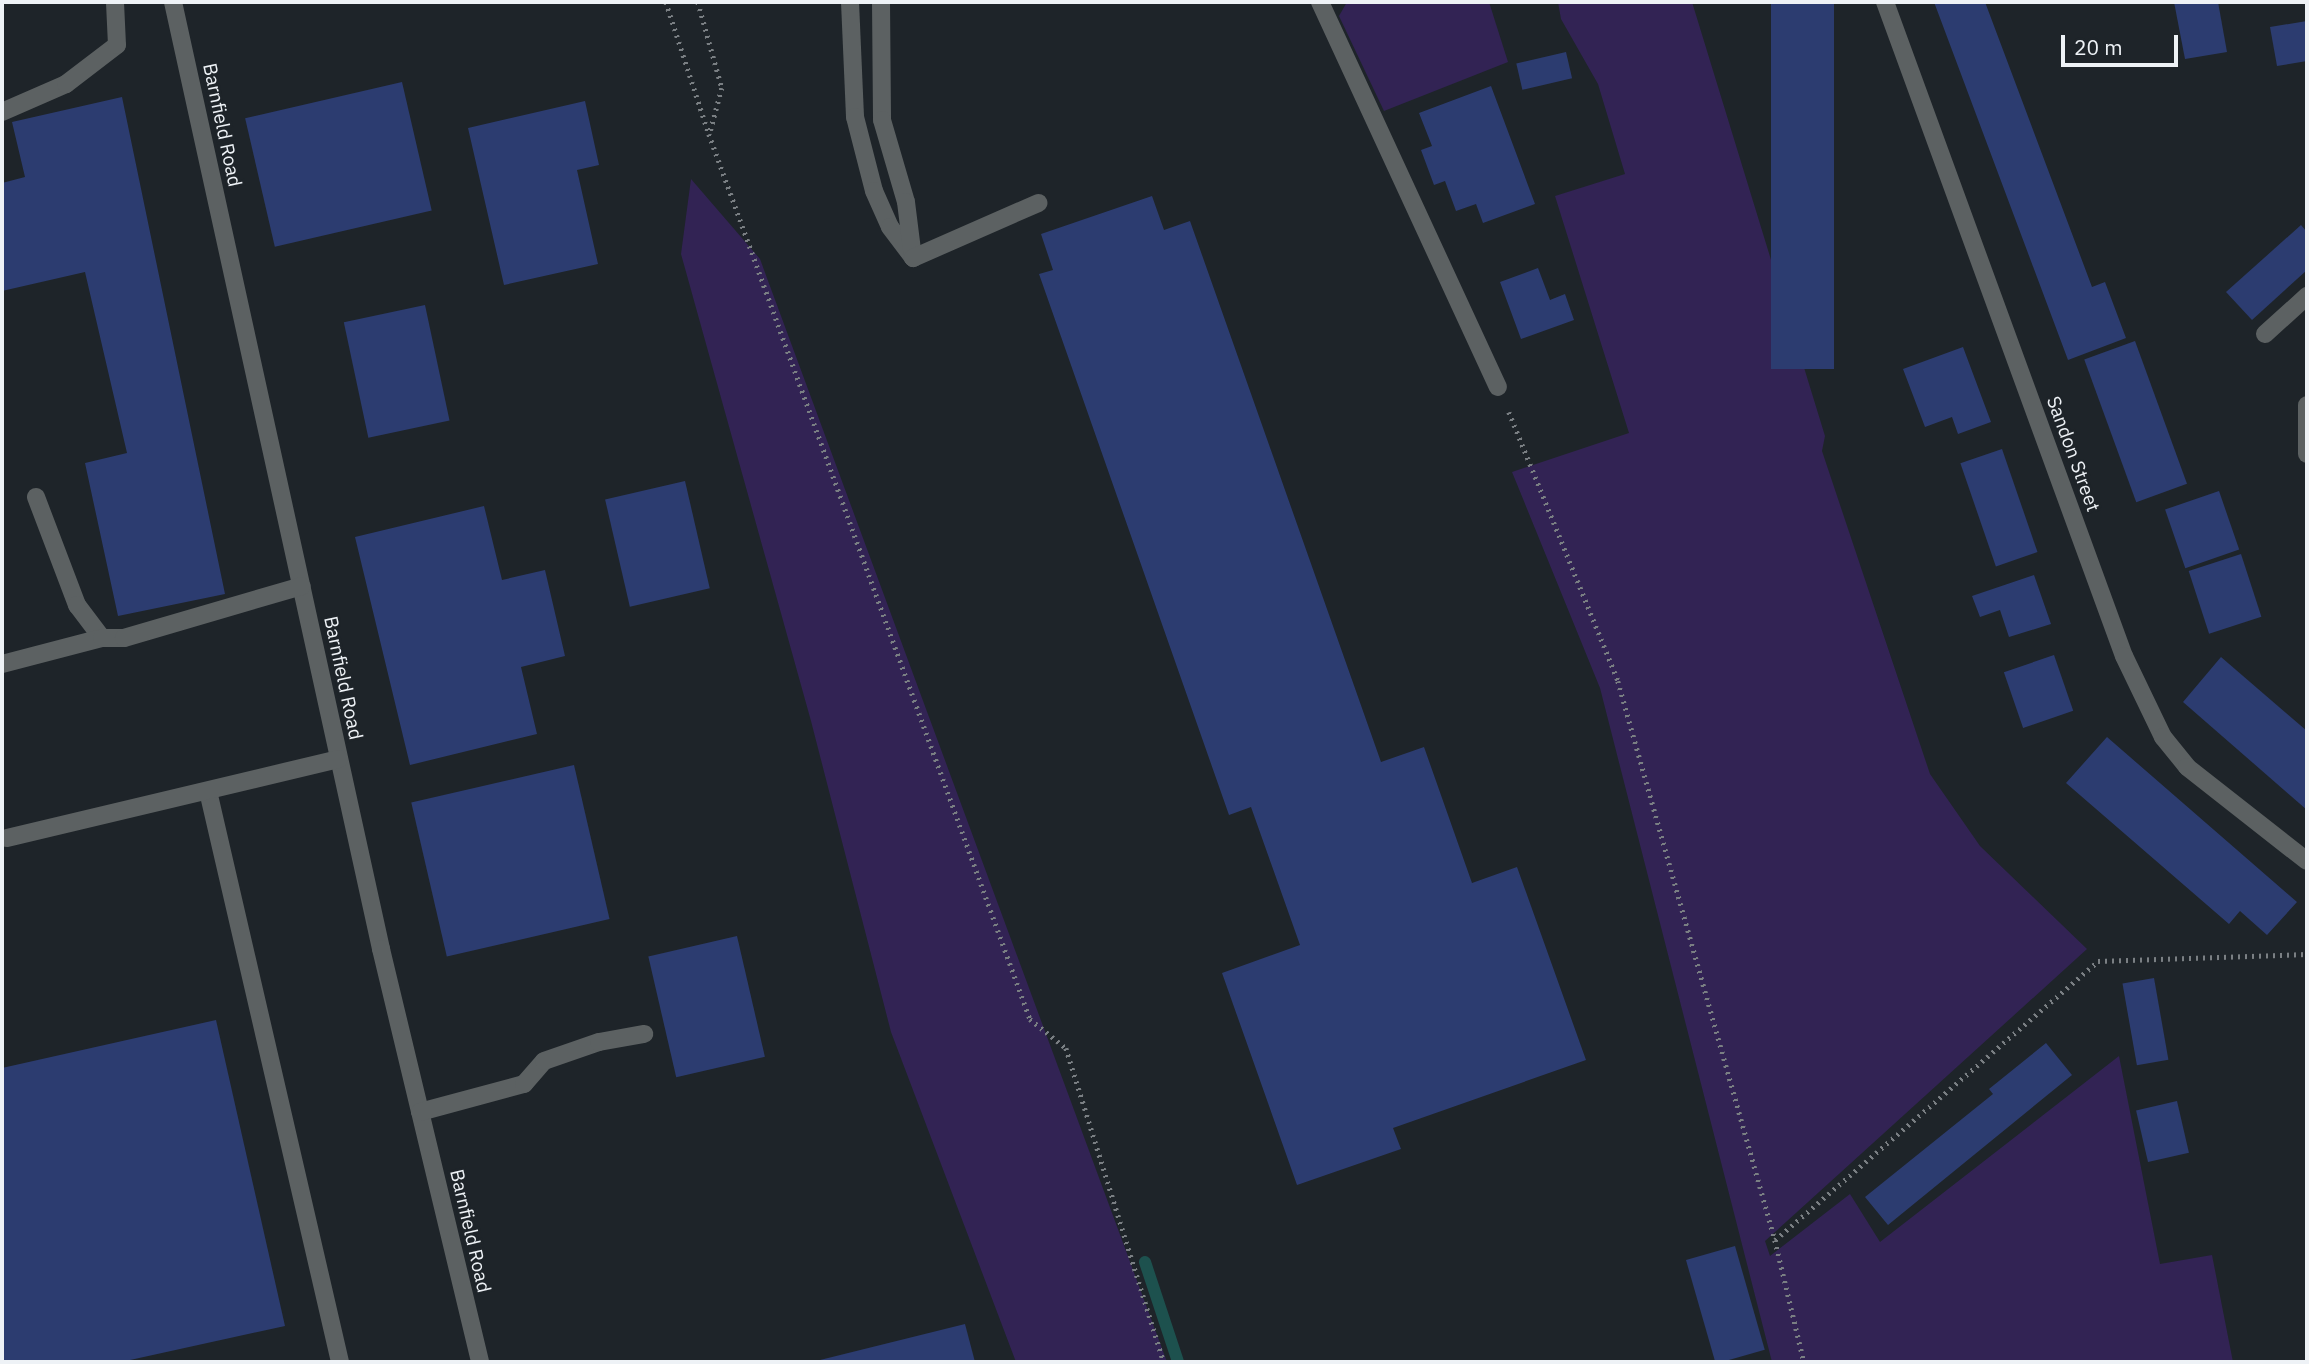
<!DOCTYPE html>
<style>
body{margin:0}
#map{position:relative;width:2309px;height:1364px;overflow:hidden;background:#1e2429;font-family:"IBM Plex Sans",sans-serif}
div>[style]{position:absolute}
[style*='--x']{left:calc(var(--x)*1px);top:calc(var(--y)*1px);width:calc(var(--w)*1px);rotate:calc(var(--a)*1deg)}
.green>*{inset:0;background:#322354}
.stream>*{height:12px;margin:-6px;padding:0 6px;transform-origin:6px;border-radius:6px;background:#1d514e}
.building>*{inset:0;background:#2c3c70;transform-origin:0 0}
.path>*{height:4.5px;margin-top:-2.25px;transform-origin:0;background:repeating-linear-gradient(90deg,#7a7f83 0 2px,transparent 0 7px)}
.minor>*{height:18px;margin:-9px;padding:0 9px;transform-origin:9px;border-radius:9px;background:#5c6162}
span{translate:-50% -50%;white-space:nowrap;text-align:center;line-height:1.15;-webkit-text-stroke:5px #1e2429;paint-order:stroke}
.street-label{font-size:19px;color:#eef2f6}
.frame{position:absolute;inset:0;border:4px solid #eef2f6;pointer-events:none}
.scale{position:absolute;left:2061px;top:35px;width:117px;height:32px;box-sizing:border-box;border:4px solid #eef2f6;border-top:0;padding-left:9px;font-size:21px;line-height:24px;white-space:nowrap;color:#eef2f6;-webkit-text-stroke:5px #1e2429;paint-order:stroke}
</style>
<div id="map">
<div class="green">
<div style="clip-path:polygon(1347px 2px,1489px 2px,1508px 62px,1384px 111px,1339px 16px)"></div>
<div style="clip-path:polygon(1558px 2px,1692px 2px,1825px 436px,1822px 451px,1930px 774px,1980px 846px,2087px 949px,1765px 1241px,1770px 1256px,1850px 1194px,1880px 1242px,2119px 1056px,2160px 1264px,2212px 1255px,2233px 1362px,1772px 1362px,1600px 688px,1512px 472px,1629px 433px,1555px 196px,1625px 174px,1598px 84px,1561px 19px)"></div>
<div style="clip-path:polygon(691px 179px,760px 259px,1167px 1362px,1016px 1362px,891px 1032px,811px 721px,681px 254px)"></div>
</div>
<div class="stream">
<div style="--x:1145;--y:1262;--w:105;--a:71.7"></div>
</div>
<div class="building">
<div style="left:1771px;top:2px;width:63px;height:367px"></div>
<div style="clip-path:polygon(1934px 2px,1985px 2px,2092px 287px,2105px 282px,2126px 338px,2068px 360px)"></div>
<div style="clip-path:polygon(2174px 2px,2218px 2px,2227px 52px,2185px 59px)"></div>
<div style="clip-path:polygon(2307px 21px,2307px 61px,2277px 66px,2270px 27px)"></div>
<div style="left:1566px;top:52px;width:27px;height:51px;rotate:77deg"></div>
<div style="left:402px;top:82px;width:132px;height:161px;rotate:77deg"></div>
<div style="clip-path:polygon(1491px 86px,1535px 204px,1483px 223px,1476px 204px,1456px 211px,1445px 181px,1434px 185px,1421px 150px,1432px 146px,1419px 113px)"></div>
<div style="clip-path:polygon(122px 97px,225px 594px,118px 616px,85px 463px,127px 453px,85px 272px,2px 291px,2px 183px,25px 177px,12px 122px)"></div>
<div style="clip-path:polygon(585px 101px,599px 165px,577px 170px,598px 264px,504px 285px,468px 128px)"></div>
<div style="clip-path:polygon(1152px 196px,1164px 230px,1190px 221px,1381px 762px,1424px 747px,1472px 883px,1517px 867px,1586px 1060px,1393px 1128px,1401px 1149px,1297px 1185px,1222px 973px,1300px 945px,1251px 807px,1229px 815px,1039px 274px,1053px 270px,1041px 234px)"></div>
<div style="clip-path:polygon(2301px 225px,2307px 232px,2307px 270px,2252px 320px,2226px 292px)"></div>
<div style="clip-path:polygon(1538px 268px,1550px 300px,1565px 294px,1574px 320px,1521px 339px,1500px 282px)"></div>
<div style="left:425px;top:305px;width:118px;height:83px;rotate:78deg"></div>
<div style="left:2135px;top:341px;width:152px;height:54px;rotate:70deg"></div>
<div style="clip-path:polygon(1963px 347px,1991px 422px,1958px 434px,1952px 417px,1925px 427px,1903px 369px)"></div>
<div style="left:2002px;top:449px;width:109px;height:44px;rotate:71deg"></div>
<div style="left:685px;top:481px;width:110px;height:82px;rotate:77deg"></div>
<div style="left:2219px;top:491px;width:62px;height:57px;rotate:71deg"></div>
<div style="clip-path:polygon(484px 506px,502px 580px,545px 570px,565px 656px,521px 667px,537px 734px,410px 765px,355px 537px)"></div>
<div style="left:2241px;top:554px;width:66px;height:55px;rotate:72deg"></div>
<div style="clip-path:polygon(2034px 575px,2051px 624px,2009px 637px,2000px 610px,1980px 617px,1972px 596px)"></div>
<div style="left:2054px;top:655px;width:59px;height:53px;rotate:71deg"></div>
<div style="clip-path:polygon(2221px 657px,2307px 731px,2307px 810px,2183px 702px)"></div>
<div style="clip-path:polygon(2107px 737px,2297px 902px,2267px 935px,2240px 911px,2229px 924px,2066px 783px)"></div>
<div style="left:574px;top:765px;width:158px;height:167px;rotate:77deg"></div>
<div style="left:737px;top:936px;width:124px;height:91px;rotate:77deg"></div>
<div style="left:2154px;top:978px;width:83px;height:32px;rotate:80deg"></div>
<div style="clip-path:polygon(216px 1020px,285px 1326px,121px 1362px,2px 1362px,2px 1068px)"></div>
<div style="clip-path:polygon(2046px 1043px,2072px 1075px,1888px 1225px,1865px 1197px,1993px 1094px,1989px 1089px)"></div>
<div style="left:2177px;top:1101px;width:53px;height:42px;rotate:77deg"></div>
<div style="left:1735px;top:1246px;width:108px;height:51px;rotate:74deg"></div>
<div style="clip-path:polygon(965px 1324px,975px 1362px,816px 1362px,816px 1361px)"></div>
</div>
<div class="path">
<div style="--x:666;--y:2;--w:139;--a:72"></div>
<div style="--x:709;--y:134;--w:941;--a:70.06"></div>
<div style="--x:1030;--y:1019;--w:46;--a:38.9"></div>
<div style="--x:1066;--y:1048;--w:329;--a:72.7"></div>
<div style="--x:698;--y:2;--w:89;--a:74.4"></div>
<div style="--x:722;--y:88;--w:47;--a:104.9"></div>
<div style="--x:1509;--y:412;--w:290;--a:67.9"></div>
<div style="--x:1618;--y:681;--w:581;--a:74.31"></div>
<div style="--x:1775;--y:1240;--w:125;--a:76.6"></div>
<div style="--x:1775;--y:1240;--w:427;--a:-40.8"></div>
<div style="--x:2098;--y:961;--w:209;--a:-1.9"></div>
</div>
<div class="minor">
<div style="--x:173;--y:2;--w:970;--a:77.61"></div>
<div style="--x:381;--y:949;--w:425;--a:76.5"></div>
<div style="--x:850;--y:2;--w:115;--a:87.5"></div>
<div style="--x:855;--y:117;--w:76;--a:75.6"></div>
<div style="--x:874;--y:191;--w:39;--a:66"></div>
<div style="--x:890;--y:227;--w:39;--a:53"></div>
<div style="--x:881;--y:2;--w:118;--a:89.5"></div>
<div style="--x:882;--y:120;--w:85;--a:73.7"></div>
<div style="--x:906;--y:202;--w:56;--a:82.9"></div>
<div style="--x:1320;--y:2;--w:424;--a:65.2"></div>
<div style="--x:1885;--y:2;--w:696;--a:69.93"></div>
<div style="--x:2124;--y:656;--w:90;--a:64.3"></div>
<div style="--x:2163;--y:737;--w:38;--a:51"></div>
<div style="--x:2187;--y:767;--w:152;--a:38.1"></div>
<div style="--x:2;--y:112;--w:70;--a:-23.6"></div>
<div style="--x:66;--y:84;--w:64;--a:-37.4"></div>
<div style="--x:117;--y:45;--w:43;--a:-92.7"></div>
<div style="--x:913;--y:258;--w:137;--a:-23.7"></div>
<div style="--x:2265;--y:334;--w:57;--a:-42.1"></div>
<div style="--x:2307;--y:405;--w:49;--a:90"></div>
<div style="--x:36;--y:497;--w:116;--a:69.2"></div>
<div style="--x:77;--y:605;--w:41;--a:52.9"></div>
<div style="--x:2;--y:664;--w:103;--a:-14.6"></div>
<div style="--x:102;--y:638;--w:22;--a:0"></div>
<div style="--x:124;--y:638;--w:185;--a:-16.3"></div>
<div style="--x:208;--y:791;--w:586;--a:76.98"></div>
<div style="--x:7;--y:838;--w:341;--a:-13.4"></div>
<div style="--x:420;--y:1112;--w:108;--a:-15.1"></div>
<div style="--x:524;--y:1084;--w:30;--a:-49"></div>
<div style="--x:544;--y:1061;--w:58;--a:-19.1"></div>
<div style="--x:599;--y:1042;--w:46;--a:-10.1"></div>
</div>
<div class="street-label">
<span style="left:222px;top:125px;rotate:78deg">Barnfield Road</span>
<span style="left:2073px;top:454px;rotate:70deg">Sandon Street</span>
<span style="left:343px;top:678px;rotate:78deg">Barnfield Road</span>
<span style="left:470px;top:1231px;rotate:77deg">Barnfield Road</span>
</div>
<div class="frame"></div>
<div class="scale">20 m</div>
</div>
